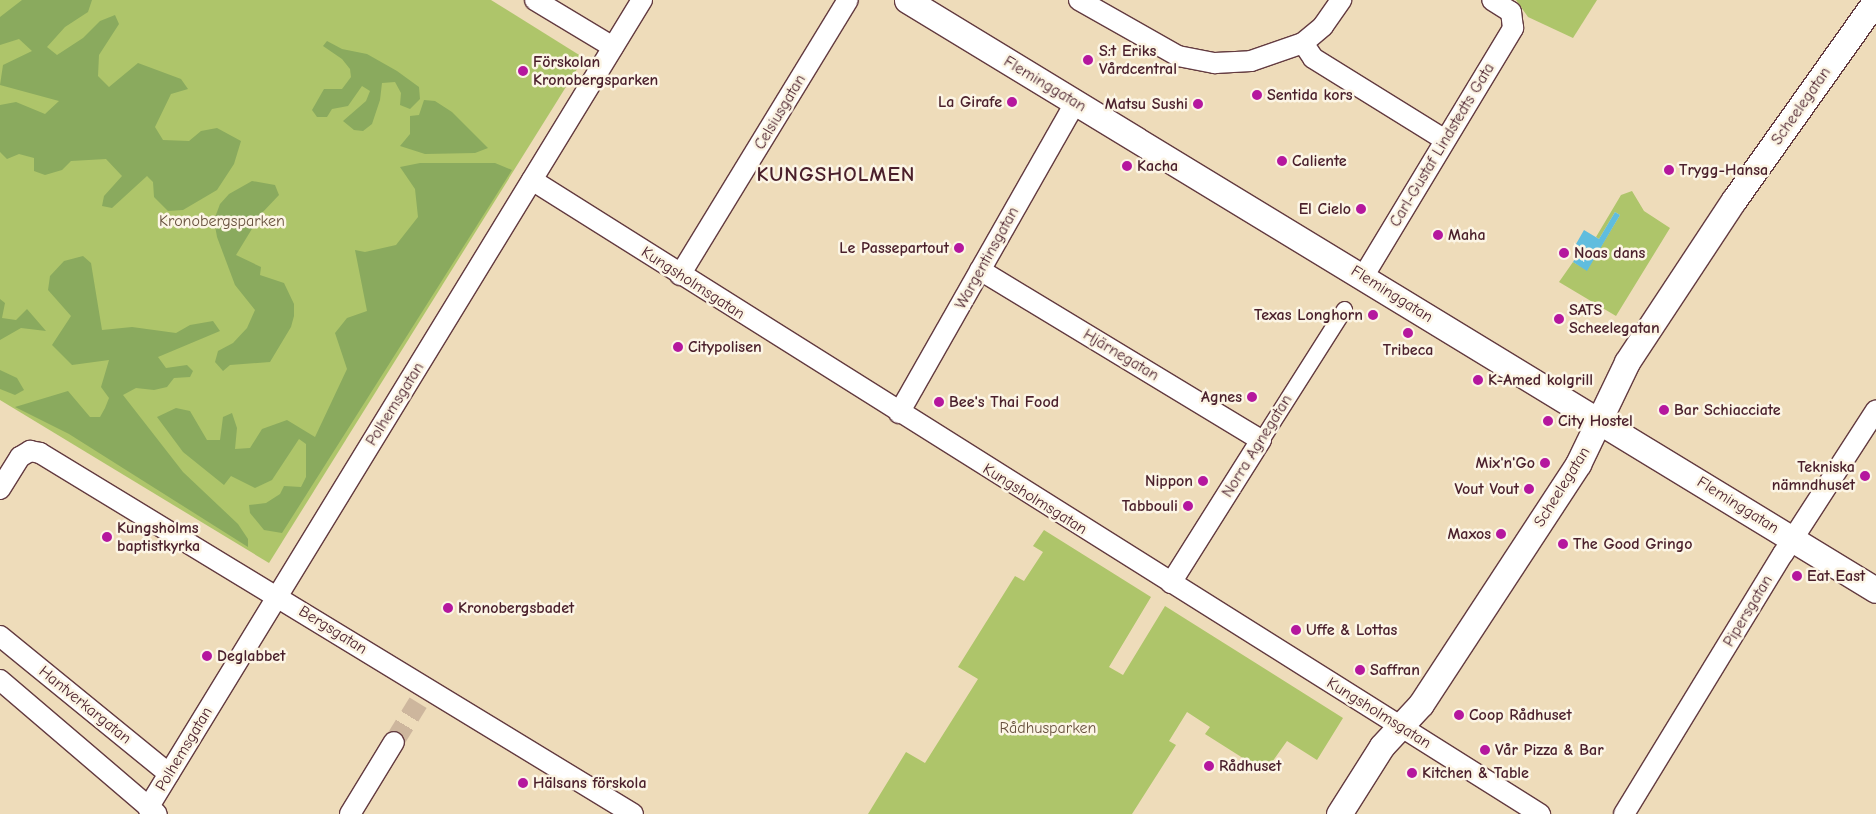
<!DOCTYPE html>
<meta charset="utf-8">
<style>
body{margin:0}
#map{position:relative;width:1876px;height:814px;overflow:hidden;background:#eedcba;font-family:"Comic Neue",sans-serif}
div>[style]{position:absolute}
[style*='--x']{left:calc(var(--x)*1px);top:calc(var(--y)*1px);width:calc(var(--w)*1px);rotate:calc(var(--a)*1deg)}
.green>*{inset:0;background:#aec56a}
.forest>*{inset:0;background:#8aaa5e}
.water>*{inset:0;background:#60bdde}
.minor-tunnel>*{height:20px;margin-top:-10px;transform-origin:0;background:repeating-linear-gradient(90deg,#cdb69d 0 20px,transparent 0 30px)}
.roads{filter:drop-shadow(1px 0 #633b40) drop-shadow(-1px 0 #633b40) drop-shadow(0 1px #633b40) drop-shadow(0 -1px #633b40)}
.pedestrian>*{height:15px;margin:-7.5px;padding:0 7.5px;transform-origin:7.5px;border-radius:7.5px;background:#fff}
.minor>*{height:20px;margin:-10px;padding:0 10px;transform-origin:10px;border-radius:10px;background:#fff}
.tertiary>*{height:25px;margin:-12.5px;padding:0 12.5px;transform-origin:12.5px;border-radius:12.5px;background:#fff}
.dots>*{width:14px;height:14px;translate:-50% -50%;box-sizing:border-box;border:2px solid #fcf5e5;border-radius:50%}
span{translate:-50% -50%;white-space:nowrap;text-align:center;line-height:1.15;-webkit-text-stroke:5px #fcf5e5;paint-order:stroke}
.poi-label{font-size:16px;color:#4a1f2b;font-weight:700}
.left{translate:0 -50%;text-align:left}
.right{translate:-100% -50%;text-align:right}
.street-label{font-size:16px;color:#4a1f2b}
.park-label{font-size:16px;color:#68513e}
.district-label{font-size:21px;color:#4a1f2b;font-weight:700;letter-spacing:1px}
</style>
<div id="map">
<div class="green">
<div style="clip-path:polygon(0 0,491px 0,584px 58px,269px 563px,0 400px)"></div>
<div style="clip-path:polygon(1516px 0,1597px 0,1573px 38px,1528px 17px)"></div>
<div style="clip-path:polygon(1632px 191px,1644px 211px,1670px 228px,1616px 316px,1559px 282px,1573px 262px,1587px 270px,1620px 215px,1615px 212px,1599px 239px,1596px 237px,1621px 195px)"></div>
<div style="clip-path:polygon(1044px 530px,1151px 597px,1109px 667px,1123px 675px,1165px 606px,1343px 718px,1317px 760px,1287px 741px,1265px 772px,1205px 734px,1210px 727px,1187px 712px,1169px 741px,1176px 745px,1132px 814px,868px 814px,906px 752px,925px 763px,978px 679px,958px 667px,1015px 576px,1024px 581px,1043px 552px,1033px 546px)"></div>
</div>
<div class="forest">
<div style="clip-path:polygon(22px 0,92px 0,88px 12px,65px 27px,47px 47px,57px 55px,83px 38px,100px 21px,115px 15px,119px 24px,99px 55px,98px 76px,109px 87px,138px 63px,181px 79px,188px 89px,171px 94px,155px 127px,163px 140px,189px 141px,201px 131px,217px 128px,241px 141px,234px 164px,217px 190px,183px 210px,168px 211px,154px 197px,153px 182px,147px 176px,112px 208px,102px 206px,104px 196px,122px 176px,106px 159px,71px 161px,62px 170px,45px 175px,34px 171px,34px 158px,19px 154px,7px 159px,0 152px,0 105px,16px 102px,45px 114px,59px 101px,0 85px,3px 65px,32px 51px,19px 39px,0 45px,0 17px)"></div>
<div style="clip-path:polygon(327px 41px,342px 49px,367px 54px,397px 71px,419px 87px,420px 99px,410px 109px,400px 105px,401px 93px,395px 82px,382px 83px,380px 100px,372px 124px,363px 131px,354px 130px,343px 121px,366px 101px,370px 91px,362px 86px,348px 106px,332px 109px,327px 117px,317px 117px,312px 110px,324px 89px,342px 89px,351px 77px,350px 69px,342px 59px,323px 46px)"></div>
<div style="clip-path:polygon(424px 100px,435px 101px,452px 112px,488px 148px,475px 153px,425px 154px,400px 146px,410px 134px,410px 116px,419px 115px)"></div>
<div style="clip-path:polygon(420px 163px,495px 163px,512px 170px,282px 533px,264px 530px,250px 513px,249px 505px,266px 503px,280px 494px,284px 486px,301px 487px,306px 477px,306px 444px,299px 439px,272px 480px,255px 488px,231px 476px,224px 485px,183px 452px,157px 417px,176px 408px,190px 411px,207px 440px,220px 440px,223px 417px,232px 413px,237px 428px,235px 449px,250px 448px,262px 429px,287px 420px,315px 437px,347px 369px,335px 333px,347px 318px,367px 311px,355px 250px,365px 252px,396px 245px,418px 217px,415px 189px,400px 167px)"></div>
<div style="clip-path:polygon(252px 181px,275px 185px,279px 195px,261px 214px,236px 255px,261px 267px,260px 275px,284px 283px,294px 304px,294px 316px,291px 327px,270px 362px,230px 365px,223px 371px,215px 362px,218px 351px,233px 343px,247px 328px,255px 310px,235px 285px,217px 237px,214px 220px,220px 204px,229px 194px)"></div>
<div style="clip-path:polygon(83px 256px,91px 263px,102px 330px,132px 327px,176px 333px,190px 325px,213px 321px,220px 331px,158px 357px,166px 368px,187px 365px,193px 371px,190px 377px,174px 378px,167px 387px,154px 390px,136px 388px,123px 395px,183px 472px,238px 524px,248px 539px,248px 547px,69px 434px,15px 407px,68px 391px,90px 417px,100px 417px,105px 408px,109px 398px,101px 387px,109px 360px,72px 365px,52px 345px,71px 316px,48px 290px,50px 276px,64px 261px)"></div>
<div style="clip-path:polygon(0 299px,5px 303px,2px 318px,16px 320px,27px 309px,46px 331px,21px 328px,0 340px)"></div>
<div style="clip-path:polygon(0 370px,17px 378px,24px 390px,15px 395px,0 389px)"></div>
</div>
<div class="water">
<div style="clip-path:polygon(1615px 212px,1620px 215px,1587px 271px,1573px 262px,1582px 248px,1576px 244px,1584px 230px,1599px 239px)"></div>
</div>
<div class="minor-tunnel">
<div style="--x:394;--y:742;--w:46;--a:-58.4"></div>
</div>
<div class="roads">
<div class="pedestrian">
<div style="--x:1261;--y:440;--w:155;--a:-57.6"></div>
</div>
<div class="minor">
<div style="--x:535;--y:0;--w:91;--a:31.1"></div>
<div style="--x:1079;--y:0;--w:114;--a:29.5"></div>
<div style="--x:1178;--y:56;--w:38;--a:11"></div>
<div style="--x:1215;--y:63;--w:36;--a:-3"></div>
<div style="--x:1251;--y:61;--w:55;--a:-19.1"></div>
<div style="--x:1303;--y:43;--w:26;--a:-40"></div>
<div style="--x:1323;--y:26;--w:32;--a:-55"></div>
<div style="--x:1303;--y:43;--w:18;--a:56"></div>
<div style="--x:1313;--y:58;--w:155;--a:31.8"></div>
<div style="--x:532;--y:180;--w:1191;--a:32.17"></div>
<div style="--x:980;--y:270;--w:328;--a:31.2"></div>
<div style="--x:1261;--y:440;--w:169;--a:122.2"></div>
<div style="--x:680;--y:275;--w:322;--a:-58.6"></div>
<div style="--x:1363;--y:277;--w:291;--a:-58.9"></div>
<div style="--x:1513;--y:28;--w:16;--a:-97"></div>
<div style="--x:1511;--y:12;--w:22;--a:-148"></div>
<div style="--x:899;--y:413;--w:356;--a:-60.4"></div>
<div style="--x:0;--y:489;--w:38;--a:-58"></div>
<div style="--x:20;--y:457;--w:12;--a:-31"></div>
<div style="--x:30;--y:451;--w:10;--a:11"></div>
<div style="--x:40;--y:453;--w:694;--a:31.33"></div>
<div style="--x:0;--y:636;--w:218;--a:39.2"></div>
<div style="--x:0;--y:680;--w:206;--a:40.5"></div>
<div style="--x:148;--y:808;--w:947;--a:-58.56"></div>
<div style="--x:350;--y:814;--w:84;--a:-58.6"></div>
<div style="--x:1624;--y:814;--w:305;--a:-58.6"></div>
<div style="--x:1783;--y:554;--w:171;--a:-57.1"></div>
</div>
<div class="tertiary">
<div style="--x:907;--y:0;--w:1134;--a:31.34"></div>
<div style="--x:1339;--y:814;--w:80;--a:-57.7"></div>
<div style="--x:1382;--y:746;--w:57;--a:-47.1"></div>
<div style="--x:1421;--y:704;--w:287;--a:-56.8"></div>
<div style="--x:1578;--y:464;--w:113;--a:-64.3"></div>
<div style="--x:1627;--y:362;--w:194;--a:-56.6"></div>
<div style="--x:1734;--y:200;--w:245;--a:-54.6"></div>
</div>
</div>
<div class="dots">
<div style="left:1088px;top:60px;background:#b5179e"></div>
<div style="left:523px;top:71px;background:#b5179e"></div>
<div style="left:1257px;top:95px;background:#b5179e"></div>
<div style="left:1012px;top:102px;background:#b5179e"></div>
<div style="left:1198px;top:104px;background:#b5179e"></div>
<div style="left:1282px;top:161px;background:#b5179e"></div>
<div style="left:1127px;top:166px;background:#b5179e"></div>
<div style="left:1669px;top:170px;background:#b5179e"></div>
<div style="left:1361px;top:209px;background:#b5179e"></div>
<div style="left:1438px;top:235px;background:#b5179e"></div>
<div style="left:959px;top:248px;background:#b5179e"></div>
<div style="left:1564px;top:253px;background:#b5179e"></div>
<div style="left:1373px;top:315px;background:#b5179e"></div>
<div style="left:1559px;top:319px;background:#b5179e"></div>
<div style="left:1408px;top:333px;background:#b5179e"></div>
<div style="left:678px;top:347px;background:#b5179e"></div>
<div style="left:1478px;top:380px;background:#b5179e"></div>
<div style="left:1252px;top:397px;background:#b5179e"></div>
<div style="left:939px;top:402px;background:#b5179e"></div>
<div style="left:1664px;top:410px;background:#b5179e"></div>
<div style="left:1548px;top:421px;background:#b5179e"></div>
<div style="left:1545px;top:463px;background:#b5179e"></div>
<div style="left:1865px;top:476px;background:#b5179e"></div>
<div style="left:1203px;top:481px;background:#b5179e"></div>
<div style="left:1529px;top:489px;background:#b5179e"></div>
<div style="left:1188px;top:506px;background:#b5179e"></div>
<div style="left:1501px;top:534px;background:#b5179e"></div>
<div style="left:107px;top:537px;background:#b5179e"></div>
<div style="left:1563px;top:544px;background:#b5179e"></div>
<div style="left:1797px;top:576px;background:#b5179e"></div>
<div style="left:448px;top:608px;background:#b5179e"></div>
<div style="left:1296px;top:630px;background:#b5179e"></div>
<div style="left:207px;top:656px;background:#b5179e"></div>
<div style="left:1360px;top:670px;background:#b5179e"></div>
<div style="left:1459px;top:715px;background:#b5179e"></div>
<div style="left:1485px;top:750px;background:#b5179e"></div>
<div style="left:1209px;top:766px;background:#b5179e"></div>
<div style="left:1412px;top:773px;background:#b5179e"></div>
<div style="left:523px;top:783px;background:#b5179e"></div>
</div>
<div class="poi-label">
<span class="left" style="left:1099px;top:60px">S:t Eriks<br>Vårdcentral</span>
<span class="left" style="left:533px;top:71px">Förskolan<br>Kronobergsparken</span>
<span class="left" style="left:1267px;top:95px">Sentida kors</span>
<span class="right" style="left:1002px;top:102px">La Girafe</span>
<span class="right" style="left:1188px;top:104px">Matsu Sushi</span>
<span class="left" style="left:1292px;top:161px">Caliente</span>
<span class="left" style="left:1137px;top:166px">Kacha</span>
<span class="left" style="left:1679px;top:170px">Trygg-Hansa</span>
<span class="right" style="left:1351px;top:209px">El Cielo</span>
<span class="left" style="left:1448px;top:235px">Maha</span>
<span class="right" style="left:949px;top:248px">Le Passepartout</span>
<span class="left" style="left:1574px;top:253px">Noas dans</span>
<span class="left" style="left:1569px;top:319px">SATS<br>Scheelegatan</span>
<span class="right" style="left:1363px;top:315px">Texas Longhorn</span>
<span class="left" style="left:688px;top:347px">Citypolisen</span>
<span style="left:1408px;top:350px">Tribeca</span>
<span class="left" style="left:1488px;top:380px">K-Amed kolgrill</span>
<span class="right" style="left:1242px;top:397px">Agnes</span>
<span class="left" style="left:949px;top:402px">Bee's Thai Food</span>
<span class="left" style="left:1674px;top:410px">Bar Schiacciate</span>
<span class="left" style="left:1558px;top:421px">City Hostel</span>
<span class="right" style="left:1535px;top:463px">Mix'n'Go</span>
<span class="right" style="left:1855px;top:476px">Tekniska<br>nämndhuset</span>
<span class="right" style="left:1193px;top:481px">Nippon</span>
<span class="right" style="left:1519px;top:489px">Vout Vout</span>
<span class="right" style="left:1178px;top:506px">Tabbouli</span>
<span class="left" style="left:117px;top:537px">Kungsholms<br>baptistkyrka</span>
<span class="right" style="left:1491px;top:534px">Maxos</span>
<span class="left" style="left:1573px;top:544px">The Good Gringo</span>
<span class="left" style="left:1807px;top:576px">Eat East</span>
<span class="left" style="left:458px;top:608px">Kronobergsbadet</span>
<span class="left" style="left:1306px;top:630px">Uffe &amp; Lottas</span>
<span class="left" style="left:217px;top:656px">Deglabbet</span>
<span class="left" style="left:1370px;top:670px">Saffran</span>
<span class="left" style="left:1469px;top:715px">Coop Rådhuset</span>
<span class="left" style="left:1495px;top:750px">Vår Pizza &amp; Bar</span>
<span class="left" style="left:1219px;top:766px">Rådhuset</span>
<span class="left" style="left:1422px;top:773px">Kitchen &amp; Table</span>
<span class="left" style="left:533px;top:783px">Hälsans förskola</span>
</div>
<div class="street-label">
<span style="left:1045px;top:84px;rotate:31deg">Fleminggatan</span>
<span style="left:1801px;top:106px;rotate:-55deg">Scheelegatan</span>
<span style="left:780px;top:112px;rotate:-59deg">Celsiusgatan</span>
<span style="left:1442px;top:145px;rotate:-59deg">Carl-Gustaf Lindstedts Gata</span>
<span style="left:987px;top:258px;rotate:-61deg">Wargentinsgatan</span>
<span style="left:693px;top:283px;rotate:33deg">Kungsholmsgatan</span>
<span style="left:1392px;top:294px;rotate:32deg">Fleminggatan</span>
<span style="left:1121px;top:355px;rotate:31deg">Hjärnegatan</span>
<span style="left:395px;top:404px;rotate:-58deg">Polhemsgatan</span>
<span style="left:1257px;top:446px;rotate:-58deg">Norra Agnegatan</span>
<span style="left:1562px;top:487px;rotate:-58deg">Scheelegatan</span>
<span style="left:1035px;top:499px;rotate:32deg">Kungsholmsgatan</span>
<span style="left:1738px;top:505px;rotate:32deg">Fleminggatan</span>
<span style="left:1748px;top:611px;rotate:-59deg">Pipersgatan</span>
<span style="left:333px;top:630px;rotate:32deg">Bergsgatan</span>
<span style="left:85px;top:705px;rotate:39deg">Hantverkargatan</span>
<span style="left:1379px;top:713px;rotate:32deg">Kungsholmsgatan</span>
<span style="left:184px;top:749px;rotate:-59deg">Polhemsgatan</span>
</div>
<div class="park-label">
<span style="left:222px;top:221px">Kronobergsparken</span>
<span style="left:1048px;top:728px">Rådhusparken</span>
</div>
<div class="district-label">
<span style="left:836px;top:174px">KUNGSHOLMEN</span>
</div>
</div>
